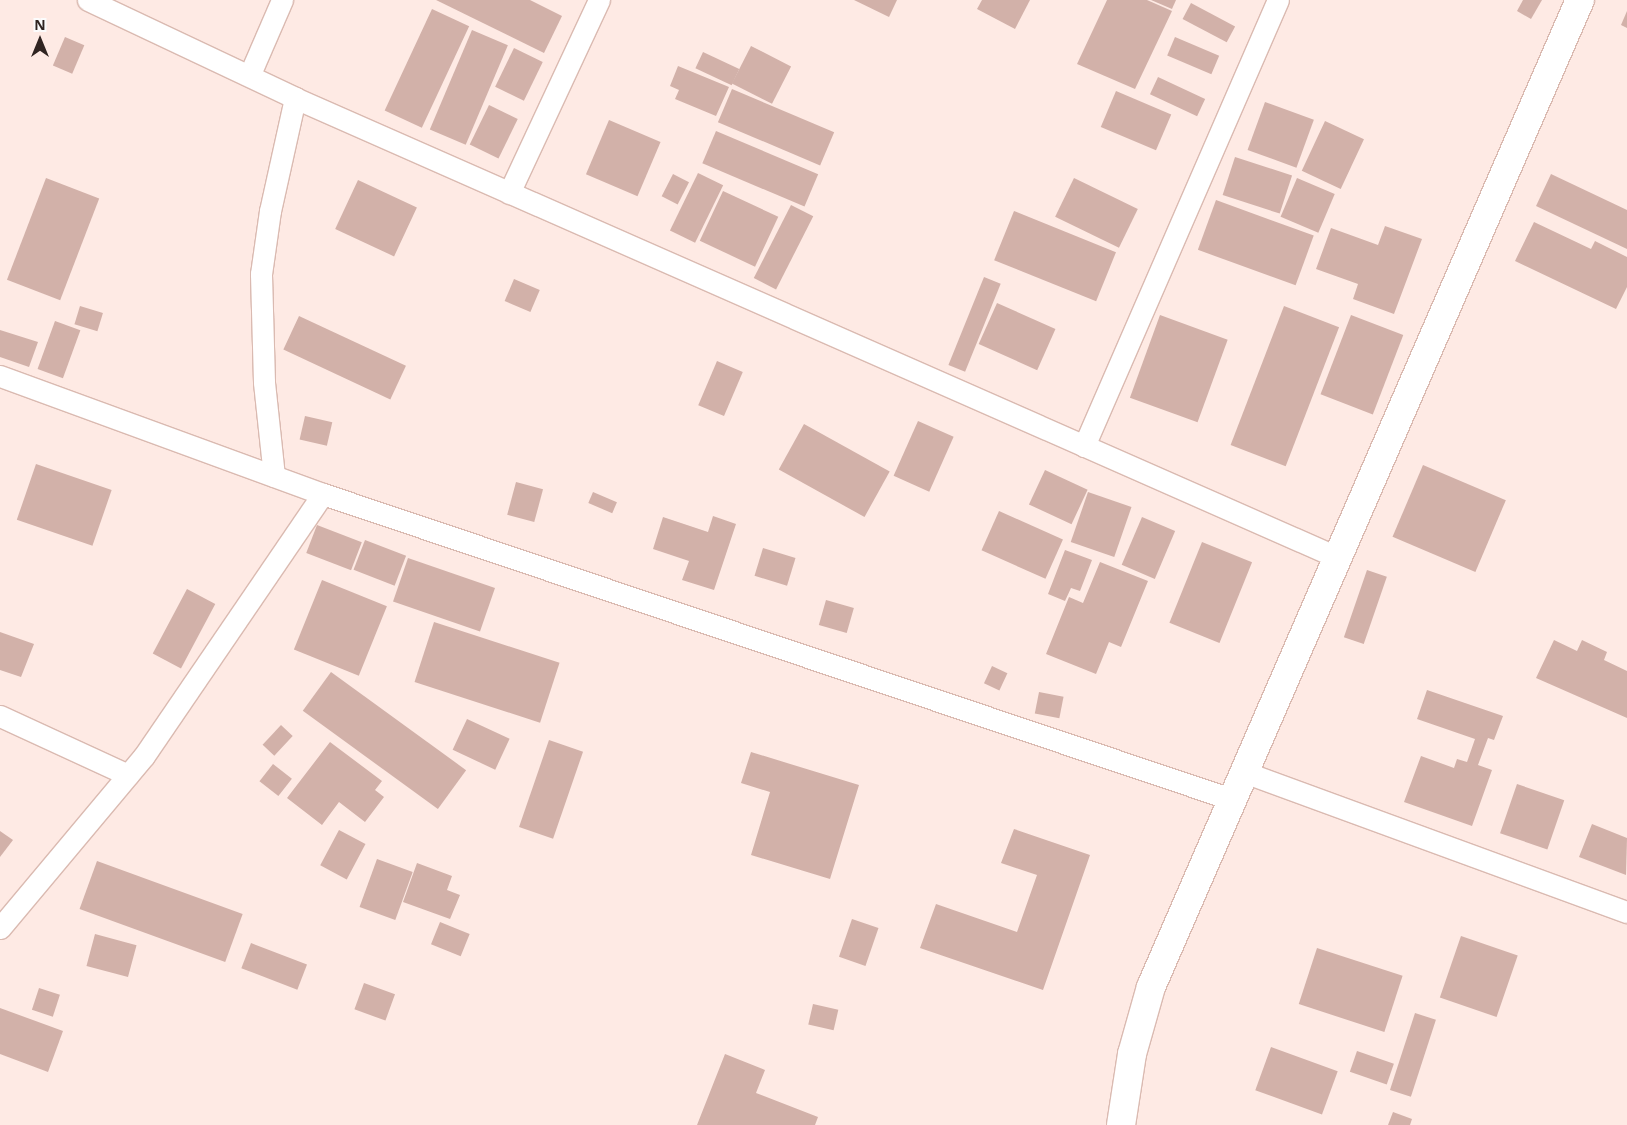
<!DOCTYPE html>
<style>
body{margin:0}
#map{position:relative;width:1627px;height:1125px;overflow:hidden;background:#feeae4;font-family:"Noto Sans",sans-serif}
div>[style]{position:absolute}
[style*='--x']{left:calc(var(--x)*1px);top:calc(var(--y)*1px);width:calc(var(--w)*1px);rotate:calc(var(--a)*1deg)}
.building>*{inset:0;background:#d2b1a9;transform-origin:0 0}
.roads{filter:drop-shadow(1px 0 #dabab1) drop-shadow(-1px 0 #dabab1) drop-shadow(0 1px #dabab1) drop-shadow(0 -1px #dabab1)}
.street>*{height:21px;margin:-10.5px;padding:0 10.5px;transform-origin:10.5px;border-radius:10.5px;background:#fff}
.secondary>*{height:28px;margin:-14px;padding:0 14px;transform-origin:14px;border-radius:14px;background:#fff}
span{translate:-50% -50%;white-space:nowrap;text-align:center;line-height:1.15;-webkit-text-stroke:4.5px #fcfcfc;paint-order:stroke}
.north{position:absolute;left:15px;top:15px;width:50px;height:50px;-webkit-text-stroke:4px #fcfcfc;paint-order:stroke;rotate:0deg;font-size:14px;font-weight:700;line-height:20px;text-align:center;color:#302421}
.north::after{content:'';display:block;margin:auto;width:18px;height:22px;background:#302421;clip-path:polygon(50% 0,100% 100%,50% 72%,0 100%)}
</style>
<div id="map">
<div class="building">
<div style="clip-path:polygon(436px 0,530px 0,562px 16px,544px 53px)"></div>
<div style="clip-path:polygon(854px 0,897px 0,889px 17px)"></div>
<div style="clip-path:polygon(982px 0,1030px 0,1015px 29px,977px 9px)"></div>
<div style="clip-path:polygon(1107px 0,1147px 0,1172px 11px,1135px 89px,1077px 64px)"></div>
<div style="clip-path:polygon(1151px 0,1176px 0,1172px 9px)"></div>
<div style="clip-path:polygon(1523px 0,1542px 0,1531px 19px,1517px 11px)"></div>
<div style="left:1191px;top:3px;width:50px;height:18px;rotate:28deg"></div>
<div style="left:432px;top:9px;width:41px;height:112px;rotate:25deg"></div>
<div style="clip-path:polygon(1627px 11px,1627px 28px,1621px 25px)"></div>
<div style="left:472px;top:30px;width:39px;height:108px;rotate:23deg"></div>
<div style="left:65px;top:37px;width:21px;height:31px;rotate:23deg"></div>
<div style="left:1175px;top:37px;width:48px;height:20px;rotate:23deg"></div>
<div style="left:751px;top:46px;width:45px;height:42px;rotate:27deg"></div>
<div style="left:514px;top:48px;width:32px;height:43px;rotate:26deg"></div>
<div style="left:703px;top:52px;width:40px;height:18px;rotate:25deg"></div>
<div style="clip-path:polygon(678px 66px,729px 87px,716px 116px,675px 99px,679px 90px,670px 86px)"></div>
<div style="left:1158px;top:77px;width:52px;height:19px;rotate:25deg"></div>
<div style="left:732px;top:89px;width:111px;height:36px;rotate:23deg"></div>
<div style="left:1116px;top:91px;width:60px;height:39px;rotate:23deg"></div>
<div style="left:1265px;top:102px;width:52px;height:51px;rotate:20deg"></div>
<div style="left:489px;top:105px;width:32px;height:44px;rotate:26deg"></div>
<div style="left:609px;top:120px;width:56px;height:59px;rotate:23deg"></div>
<div style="left:1325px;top:121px;width:43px;height:55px;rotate:25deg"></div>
<div style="left:716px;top:131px;width:111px;height:35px;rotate:23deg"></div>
<div style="left:1235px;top:157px;width:60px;height:40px;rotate:18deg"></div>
<div style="left:698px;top:173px;width:28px;height:64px;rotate:26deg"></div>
<div style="left:673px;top:174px;width:18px;height:25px;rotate:27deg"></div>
<div style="clip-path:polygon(1551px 174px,1627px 210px,1627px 249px,1536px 206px)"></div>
<div style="left:46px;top:178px;width:57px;height:109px;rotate:21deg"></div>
<div style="left:1074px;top:178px;width:71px;height:43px;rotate:26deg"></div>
<div style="left:1297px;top:178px;width:41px;height:42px;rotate:23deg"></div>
<div style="left:358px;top:180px;width:65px;height:54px;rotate:25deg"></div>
<div style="left:723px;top:191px;width:61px;height:55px;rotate:25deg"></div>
<div style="left:1216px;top:200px;width:104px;height:53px;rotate:20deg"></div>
<div style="left:791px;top:205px;width:25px;height:82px;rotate:27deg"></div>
<div style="left:1014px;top:211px;width:110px;height:53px;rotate:22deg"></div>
<div style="clip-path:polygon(1534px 222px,1591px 249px,1595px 241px,1627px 257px,1627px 287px,1616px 309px,1515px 261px)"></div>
<div style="clip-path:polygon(1385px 226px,1422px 239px,1394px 314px,1353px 299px,1358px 284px,1316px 269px,1331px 228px,1378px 245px)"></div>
<div style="left:984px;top:277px;width:18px;height:95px;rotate:22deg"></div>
<div style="left:514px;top:279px;width:28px;height:24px;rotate:23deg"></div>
<div style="left:997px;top:303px;width:64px;height:45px;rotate:24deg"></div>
<div style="left:80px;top:306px;width:24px;height:19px;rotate:17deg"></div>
<div style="left:1284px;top:306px;width:59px;height:149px;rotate:21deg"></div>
<div style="left:1160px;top:315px;width:72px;height:88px;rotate:20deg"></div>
<div style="left:1351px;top:315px;width:56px;height:85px;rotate:21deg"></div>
<div style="left:299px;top:316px;width:118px;height:37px;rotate:25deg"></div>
<div style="left:55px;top:321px;width:27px;height:51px;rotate:20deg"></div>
<div style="clip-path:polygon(0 330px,38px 342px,29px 367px,0 357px)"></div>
<div style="left:717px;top:361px;width:28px;height:48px;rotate:23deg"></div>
<div style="left:305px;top:416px;width:28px;height:24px;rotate:13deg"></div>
<div style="left:918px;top:421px;width:39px;height:60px;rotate:24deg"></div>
<div style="left:804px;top:424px;width:98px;height:52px;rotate:29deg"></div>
<div style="left:36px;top:464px;width:80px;height:59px;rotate:19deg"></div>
<div style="left:1423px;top:465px;width:90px;height:78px;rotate:23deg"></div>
<div style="left:1045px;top:470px;width:47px;height:38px;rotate:25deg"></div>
<div style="left:516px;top:482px;width:28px;height:34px;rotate:15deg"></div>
<div style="left:593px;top:492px;width:26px;height:12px;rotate:23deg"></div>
<div style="left:1088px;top:492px;width:46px;height:53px;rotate:19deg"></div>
<div style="left:999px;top:511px;width:70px;height:43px;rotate:24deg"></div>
<div style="clip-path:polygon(713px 516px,736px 524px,714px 590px,682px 580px,689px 561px,653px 549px,663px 517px,708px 532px)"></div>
<div style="left:1142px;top:517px;width:36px;height:52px;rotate:23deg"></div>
<div style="left:317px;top:525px;width:48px;height:30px;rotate:21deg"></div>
<div style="left:365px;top:540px;width:44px;height:32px;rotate:21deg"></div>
<div style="left:1202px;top:542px;width:54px;height:87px;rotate:22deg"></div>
<div style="left:763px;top:548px;width:34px;height:29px;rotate:17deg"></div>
<div style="clip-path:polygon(1065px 550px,1092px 560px,1080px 591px,1071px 588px,1065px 601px,1048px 594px)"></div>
<div style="left:408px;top:558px;width:92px;height:46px;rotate:19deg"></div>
<div style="clip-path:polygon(1100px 562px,1148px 581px,1121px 647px,1109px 642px,1096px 674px,1046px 654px,1069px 597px,1083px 603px)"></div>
<div style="left:1367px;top:570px;width:21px;height:71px;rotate:19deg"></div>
<div style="left:322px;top:580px;width:70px;height:75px;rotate:22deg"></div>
<div style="left:187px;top:589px;width:32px;height:73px;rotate:28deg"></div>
<div style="left:826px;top:600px;width:29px;height:26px;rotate:16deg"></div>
<div style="left:434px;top:622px;width:132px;height:63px;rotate:18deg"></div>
<div style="clip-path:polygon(0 632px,34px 644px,21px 677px,0 670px)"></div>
<div style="clip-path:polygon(1554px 640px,1577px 651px,1582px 640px,1607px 652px,1604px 660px,1627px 671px,1627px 718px,1536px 678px)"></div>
<div style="left:992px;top:666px;width:17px;height:19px;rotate:25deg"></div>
<div style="left:331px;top:672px;width:167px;height:48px;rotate:36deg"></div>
<div style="clip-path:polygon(1427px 690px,1503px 716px,1494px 740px,1488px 738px,1478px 765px,1492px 770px,1472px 826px,1404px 802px,1421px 756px,1454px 768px,1457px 759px,1467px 762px,1475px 739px,1417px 719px)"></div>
<div style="left:1039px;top:692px;width:25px;height:22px;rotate:11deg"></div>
<div style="left:467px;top:719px;width:47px;height:34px;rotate:25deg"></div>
<div style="left:281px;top:725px;width:16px;height:27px;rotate:43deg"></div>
<div style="left:549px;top:740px;width:36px;height:92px;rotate:19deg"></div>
<div style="clip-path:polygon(330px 742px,382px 781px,375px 790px,384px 797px,365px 822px,339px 802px,322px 825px,287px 798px)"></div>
<div style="clip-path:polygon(751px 752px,859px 785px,830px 879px,751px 855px,770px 792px,741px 783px)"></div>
<div style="left:273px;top:764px;width:24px;height:22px;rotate:38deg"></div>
<div style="left:1517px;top:784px;width:50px;height:52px;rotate:19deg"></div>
<div style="clip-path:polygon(1592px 824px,1627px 838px,1626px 875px,1579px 857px)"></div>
<div style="clip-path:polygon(1014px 829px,1090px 855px,1043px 990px,920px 948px,936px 904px,1017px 932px,1037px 875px,1001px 863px)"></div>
<div style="left:339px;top:830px;width:30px;height:40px;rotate:28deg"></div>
<div style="clip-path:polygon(0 831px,13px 840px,0 857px)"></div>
<div style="left:377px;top:859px;width:38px;height:51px;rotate:20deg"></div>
<div style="left:97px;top:861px;width:155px;height:51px;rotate:20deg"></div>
<div style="clip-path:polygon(417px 863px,452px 876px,447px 890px,460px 895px,450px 919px,403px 902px)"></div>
<div style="left:852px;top:919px;width:28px;height:40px;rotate:19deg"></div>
<div style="left:440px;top:922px;width:32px;height:24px;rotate:22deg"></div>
<div style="left:95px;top:934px;width:43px;height:33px;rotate:15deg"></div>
<div style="left:1461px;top:936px;width:60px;height:65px;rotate:19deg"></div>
<div style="left:251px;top:943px;width:60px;height:27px;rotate:21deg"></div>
<div style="left:1317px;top:948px;width:90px;height:59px;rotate:18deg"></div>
<div style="left:364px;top:983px;width:33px;height:28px;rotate:20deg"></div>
<div style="left:39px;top:988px;width:22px;height:23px;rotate:18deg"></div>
<div style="left:813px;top:1004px;width:26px;height:21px;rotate:13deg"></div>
<div style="clip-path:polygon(0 1008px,63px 1031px,48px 1072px,0 1054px)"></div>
<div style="left:1415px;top:1013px;width:22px;height:81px;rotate:18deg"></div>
<div style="left:1271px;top:1047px;width:71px;height:46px;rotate:20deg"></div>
<div style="left:1357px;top:1051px;width:39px;height:22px;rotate:19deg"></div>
<div style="clip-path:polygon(725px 1054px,765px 1070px,756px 1093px,818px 1117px,815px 1125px,697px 1125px)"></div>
<div style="clip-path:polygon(1393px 1112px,1412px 1119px,1410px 1125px,1388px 1125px)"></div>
</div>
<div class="roads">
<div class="street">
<div style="--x:88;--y:0;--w:229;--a:25.3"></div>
<div style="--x:295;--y:98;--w:1141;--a:23.78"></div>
<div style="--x:250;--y:74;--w:81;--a:-66.6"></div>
<div style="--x:509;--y:193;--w:213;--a:-65"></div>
<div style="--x:0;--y:376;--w:344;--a:20.1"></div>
<div style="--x:323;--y:494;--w:961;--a:18.57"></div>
<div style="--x:1084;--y:446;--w:486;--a:-66.5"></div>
<div style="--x:274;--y:476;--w:95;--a:-96.1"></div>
<div style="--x:264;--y:382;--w:108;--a:-91.6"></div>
<div style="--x:261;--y:274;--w:64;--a:-81.9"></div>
<div style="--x:270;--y:211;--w:116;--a:-77.5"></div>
<div style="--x:0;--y:716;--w:141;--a:24.7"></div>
<div style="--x:1244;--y:772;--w:408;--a:20.1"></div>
<div style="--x:0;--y:928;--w:224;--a:-50.1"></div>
<div style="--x:144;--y:756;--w:317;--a:-55.7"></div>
</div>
<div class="secondary">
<div style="--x:1121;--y:1125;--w:72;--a:-81.2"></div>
<div style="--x:1132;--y:1054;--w:70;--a:-74.2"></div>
<div style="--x:1151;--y:987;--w:1076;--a:-66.51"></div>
</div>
</div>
<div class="north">N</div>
</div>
